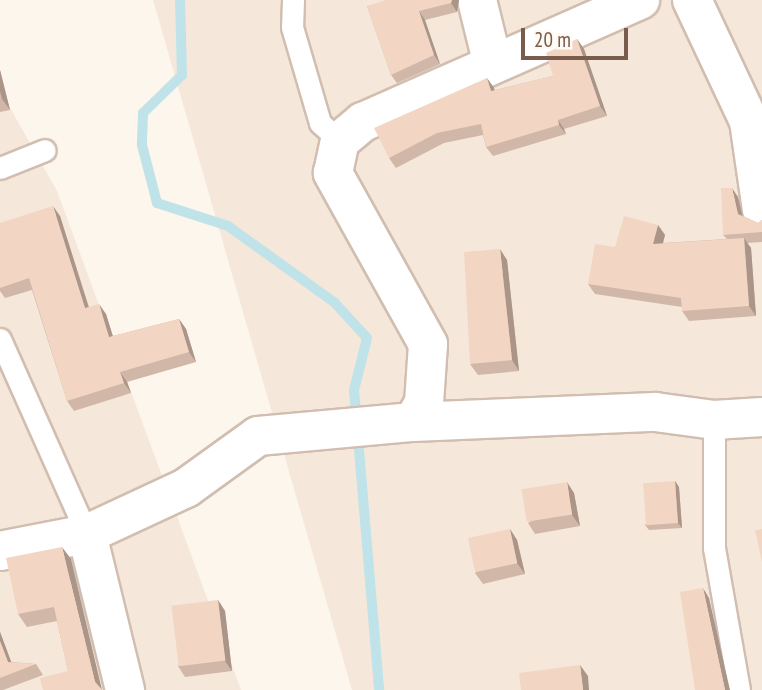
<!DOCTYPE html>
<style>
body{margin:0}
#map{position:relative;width:762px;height:690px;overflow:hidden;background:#fdf6ec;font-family:"PT Sans Narrow",sans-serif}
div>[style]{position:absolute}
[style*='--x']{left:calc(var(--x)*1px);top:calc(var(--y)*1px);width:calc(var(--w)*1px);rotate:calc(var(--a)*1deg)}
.residential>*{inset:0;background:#f5e8da}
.stream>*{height:10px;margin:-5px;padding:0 5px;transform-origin:5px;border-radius:5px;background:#bfe3e8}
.roads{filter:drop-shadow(2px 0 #d1beb0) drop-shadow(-2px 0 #d1beb0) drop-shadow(0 2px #d1beb0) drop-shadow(0 -2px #d1beb0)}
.lane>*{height:21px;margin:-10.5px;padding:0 10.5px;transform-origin:10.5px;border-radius:10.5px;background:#fff}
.street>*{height:38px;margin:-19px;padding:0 19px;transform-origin:19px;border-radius:19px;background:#fff}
.wall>*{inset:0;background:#d1b7a8}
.shaded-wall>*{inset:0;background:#aa9588}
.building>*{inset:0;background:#f3d5c3;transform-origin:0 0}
span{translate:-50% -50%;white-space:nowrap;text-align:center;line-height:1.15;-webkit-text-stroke:7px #fffaf3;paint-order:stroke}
.scale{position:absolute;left:521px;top:28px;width:107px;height:32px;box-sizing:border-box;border:4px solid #7a5c4d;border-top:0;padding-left:9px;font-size:21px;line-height:24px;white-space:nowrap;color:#7a5c4d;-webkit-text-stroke:5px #fffaf3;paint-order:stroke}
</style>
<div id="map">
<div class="residential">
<div style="clip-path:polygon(153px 0,762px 0,762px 690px,352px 690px)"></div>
<div style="clip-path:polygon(0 90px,57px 191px,241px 690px,0 690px)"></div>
</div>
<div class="stream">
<div style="--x:180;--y:0;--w:75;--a:88.5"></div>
<div style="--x:182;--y:75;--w:54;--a:135.7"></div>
<div style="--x:143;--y:113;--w:32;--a:92"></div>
<div style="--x:142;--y:145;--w:60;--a:75.5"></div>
<div style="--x:157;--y:203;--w:75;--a:17.9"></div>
<div style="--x:228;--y:226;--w:132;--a:35.7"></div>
<div style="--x:335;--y:303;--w:47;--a:47.6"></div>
<div style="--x:367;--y:338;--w:54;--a:104"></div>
<div style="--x:354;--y:390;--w:301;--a:85.2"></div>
</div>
<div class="roads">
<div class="lane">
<div style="--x:293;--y:0;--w:27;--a:92"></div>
<div style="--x:292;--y:27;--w:100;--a:73.7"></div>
<div style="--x:320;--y:123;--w:27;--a:42"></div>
<div style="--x:0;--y:168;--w:48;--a:-21.8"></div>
<div style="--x:0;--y:339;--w:214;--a:66"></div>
<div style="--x:714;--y:420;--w:128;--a:90"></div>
<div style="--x:714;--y:548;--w:144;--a:80"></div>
</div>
<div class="street">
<div style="--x:477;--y:0;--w:63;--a:76.2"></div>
<div style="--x:692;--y:0;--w:134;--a:64.8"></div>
<div style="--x:749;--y:121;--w:90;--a:81.7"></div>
<div style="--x:413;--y:422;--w:242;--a:-2.4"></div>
<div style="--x:655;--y:412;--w:60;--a:7.7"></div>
<div style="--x:714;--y:420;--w:48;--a:-3.6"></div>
<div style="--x:87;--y:534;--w:161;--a:76.3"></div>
<div style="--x:0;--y:551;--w:89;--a:-11.1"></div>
<div style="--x:87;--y:534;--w:109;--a:-24.9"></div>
<div style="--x:186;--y:488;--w:89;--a:-35.8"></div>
<div style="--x:258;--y:436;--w:156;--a:-5.2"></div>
<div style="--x:413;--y:422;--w:22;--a:-60"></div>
<div style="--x:424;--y:403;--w:59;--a:-86.1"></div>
<div style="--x:428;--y:344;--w:196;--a:-119.1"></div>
<div style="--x:333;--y:173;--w:33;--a:-78"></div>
<div style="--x:340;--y:141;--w:30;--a:-40"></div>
<div style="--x:363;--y:122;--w:303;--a:-23.8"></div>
</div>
</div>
<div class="wall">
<div style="clip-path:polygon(459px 0,457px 12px,425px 20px,440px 64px,397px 83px,391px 75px,367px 6px)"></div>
<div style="clip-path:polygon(577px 39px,584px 49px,607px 116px,564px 129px,566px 134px,493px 156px,486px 147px,483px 135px,444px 143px,396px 168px,389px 158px,487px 78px,495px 90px,553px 76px)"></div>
<div style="clip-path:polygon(0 70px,10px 110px,0 112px)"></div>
<div style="clip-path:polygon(738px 197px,743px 216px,758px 223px,762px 220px,762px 242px,747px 243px,751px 248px,756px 316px,689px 321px,682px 311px,682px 307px,595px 294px,588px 284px,615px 247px,658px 225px,665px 235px,663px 243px,727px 239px,723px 235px)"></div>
<div style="clip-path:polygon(60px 216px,89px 307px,106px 314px,113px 336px,179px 319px,186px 329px,196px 362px,127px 382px,131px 393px,74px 411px,67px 401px,32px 290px,5px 298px,0 291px,0 223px)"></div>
<div style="clip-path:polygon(507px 260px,519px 371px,478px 375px,470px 364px)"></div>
<div style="clip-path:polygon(675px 481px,679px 487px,682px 528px,649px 530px,645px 525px)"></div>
<div style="clip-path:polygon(574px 493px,580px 526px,535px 534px,528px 523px)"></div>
<div style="clip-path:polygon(510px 529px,517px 540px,525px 574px,483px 584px,475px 573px)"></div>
<div style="clip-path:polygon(71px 559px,68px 671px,57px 621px,27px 627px,18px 614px)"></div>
<div style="clip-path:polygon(218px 600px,225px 611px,232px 671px,185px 677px,178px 666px)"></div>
<div style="clip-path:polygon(0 632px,11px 662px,36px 664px,43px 675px,3px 690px,0 690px)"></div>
</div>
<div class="shaded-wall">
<div style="clip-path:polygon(452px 0,459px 0,457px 12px,451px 3px)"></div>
<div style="clip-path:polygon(419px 11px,425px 20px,440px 64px,434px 55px)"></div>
<div style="clip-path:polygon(577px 39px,584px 49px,607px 116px,600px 106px)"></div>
<div style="clip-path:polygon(0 70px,10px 110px,2px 99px,0 91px)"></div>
<div style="clip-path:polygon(487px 78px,494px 88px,498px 101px,491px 91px)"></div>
<div style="clip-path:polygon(558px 120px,564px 129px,566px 134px,559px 125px)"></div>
<div style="clip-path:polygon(732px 188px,738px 197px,744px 223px,738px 214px)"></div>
<div style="clip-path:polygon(53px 206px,60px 216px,92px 318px,85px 308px)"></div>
<div style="clip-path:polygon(658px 225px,665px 235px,660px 254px,653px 244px)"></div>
<div style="clip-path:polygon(744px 238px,751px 248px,756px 316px,749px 306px)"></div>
<div style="clip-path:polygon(500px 249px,507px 260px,519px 371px,512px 360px)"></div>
<div style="clip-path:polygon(99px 304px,106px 314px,116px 347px,109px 337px)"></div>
<div style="clip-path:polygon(179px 319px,186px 329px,196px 362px,189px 352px)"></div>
<div style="clip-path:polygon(120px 372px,127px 382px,131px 393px,124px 383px)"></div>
<div style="clip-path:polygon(675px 481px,679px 487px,682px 528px,678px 523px)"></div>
<div style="clip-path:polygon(567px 482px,574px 493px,580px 526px,572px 515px)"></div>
<div style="clip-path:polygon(510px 529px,517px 540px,525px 574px,517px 563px)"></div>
<div style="clip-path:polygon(62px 547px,71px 559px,102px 690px,95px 682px)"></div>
<div style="clip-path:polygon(703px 588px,709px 598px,730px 690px,725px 690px)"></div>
<div style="clip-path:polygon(218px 600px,225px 611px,232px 671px,225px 661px)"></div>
<div style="clip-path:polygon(0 632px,15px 672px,8px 662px,0 641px)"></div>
<div style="clip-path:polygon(580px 665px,588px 676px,589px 690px,583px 690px)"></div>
</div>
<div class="building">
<div style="clip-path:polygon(386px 0,452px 0,451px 3px,419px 11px,434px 55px,391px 75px,367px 6px)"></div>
<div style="clip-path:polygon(577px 39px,600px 106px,558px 120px,559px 125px,486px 147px,481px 124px,437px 133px,389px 158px,374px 128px,487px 78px,491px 91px,553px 76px,546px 53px)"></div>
<div style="clip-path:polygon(721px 188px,732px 188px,738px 214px,758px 223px,762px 220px,762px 232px,723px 235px)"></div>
<div style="clip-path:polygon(53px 206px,85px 308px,99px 304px,109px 337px,179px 319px,189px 352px,120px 372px,124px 383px,67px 401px,29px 278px,0 288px,0 223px)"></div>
<div style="clip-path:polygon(624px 216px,658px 225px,653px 244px,744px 238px,749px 306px,682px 311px,681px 298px,588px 284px,595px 244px,615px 247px)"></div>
<div style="clip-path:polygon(500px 249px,512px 360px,470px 364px,464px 252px)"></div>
<div style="left:675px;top:481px;width:42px;height:32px;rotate:86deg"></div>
<div style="left:567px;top:482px;width:33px;height:46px;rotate:81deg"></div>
<div style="left:510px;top:529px;width:35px;height:43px;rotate:78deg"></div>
<div style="clip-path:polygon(762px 529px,762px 562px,755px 530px)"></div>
<div style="clip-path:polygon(62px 547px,95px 682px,102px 690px,43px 690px,40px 678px,68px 671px,54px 607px,18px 614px,6px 558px)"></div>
<div style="clip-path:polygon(703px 588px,725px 690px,695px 690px,680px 592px)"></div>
<div style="left:218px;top:600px;width:61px;height:47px;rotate:83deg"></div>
<div style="clip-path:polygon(0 641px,8px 662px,36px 664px,0 678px)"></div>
<div style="clip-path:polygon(580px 665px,583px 690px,521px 690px,519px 673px)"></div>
</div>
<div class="scale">20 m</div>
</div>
